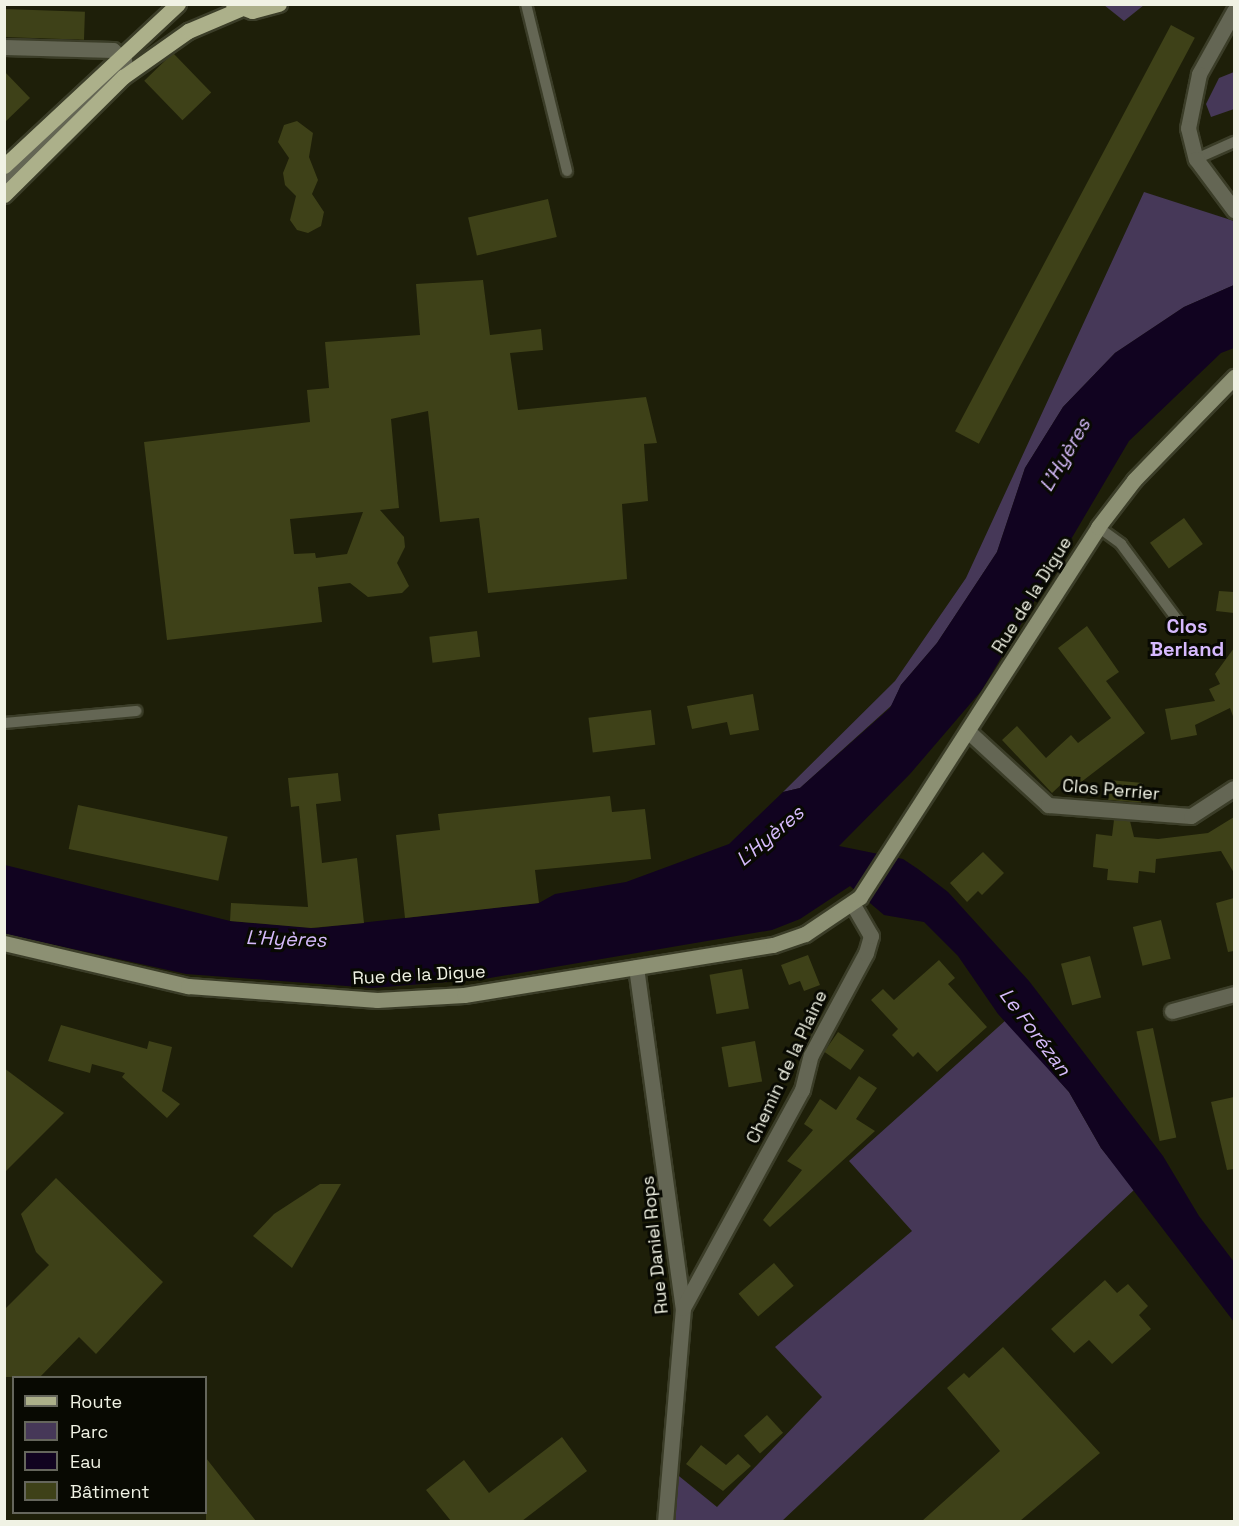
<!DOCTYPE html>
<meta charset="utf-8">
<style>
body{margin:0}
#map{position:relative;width:1239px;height:1526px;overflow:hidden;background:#1e1f09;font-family:"Space Grotesk",sans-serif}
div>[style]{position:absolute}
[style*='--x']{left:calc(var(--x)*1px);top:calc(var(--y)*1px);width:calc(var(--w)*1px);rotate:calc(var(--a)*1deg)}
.green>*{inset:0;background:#463858}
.water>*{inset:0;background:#110320}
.building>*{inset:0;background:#3e4118;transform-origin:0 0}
.roads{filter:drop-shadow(2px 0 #3b3d28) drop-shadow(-2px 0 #3b3d28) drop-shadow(0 2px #3b3d28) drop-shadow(0 -2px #3b3d28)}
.lane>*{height:10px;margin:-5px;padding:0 5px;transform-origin:5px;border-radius:5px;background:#646654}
.street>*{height:15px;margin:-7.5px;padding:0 7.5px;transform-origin:7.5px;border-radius:7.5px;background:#646654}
.secondary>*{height:15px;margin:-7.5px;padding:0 7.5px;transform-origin:7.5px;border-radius:7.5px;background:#8c9073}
.primary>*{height:15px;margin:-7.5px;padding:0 7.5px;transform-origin:7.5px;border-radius:7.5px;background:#acb08a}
span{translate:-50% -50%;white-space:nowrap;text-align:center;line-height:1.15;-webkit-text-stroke:6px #080902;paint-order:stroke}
.street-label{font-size:18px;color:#f0f2e4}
.water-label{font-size:20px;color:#d5bafa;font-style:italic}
.neighbourhood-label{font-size:20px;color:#d6b9fe;font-weight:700}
.frame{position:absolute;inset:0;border:6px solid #f0f2e4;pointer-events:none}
.legend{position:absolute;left:12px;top:1376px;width:195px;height:138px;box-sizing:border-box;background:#080902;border:2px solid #65665c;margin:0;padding:8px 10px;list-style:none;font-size:18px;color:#f0f2e4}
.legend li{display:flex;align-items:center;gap:12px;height:30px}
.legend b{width:30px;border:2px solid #65665c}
</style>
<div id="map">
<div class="green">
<div style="clip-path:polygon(1104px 5px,1144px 5px,1124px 21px)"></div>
<div style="clip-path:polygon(1234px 72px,1234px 109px,1211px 117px,1206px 104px,1219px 78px)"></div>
<div style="clip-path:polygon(1144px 192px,1234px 221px,1234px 285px,1184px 307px,1115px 353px,1063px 407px,1025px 468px,997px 552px,937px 643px,901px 685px,892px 705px,800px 788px,783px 792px,895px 681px,966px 578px)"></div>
<div style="clip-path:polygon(1006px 1020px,1069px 1092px,1101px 1148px,1135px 1189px,782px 1521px,674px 1521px,674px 1472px,717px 1507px,822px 1397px,775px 1347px,912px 1231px,849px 1161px)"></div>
</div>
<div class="water">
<div style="clip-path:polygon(1234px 285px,1234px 348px,1221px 353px,1129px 441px,982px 690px,910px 774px,839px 846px,903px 859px,918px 869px,948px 892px,1029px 981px,1163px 1156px,1199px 1216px,1234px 1262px,1234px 1322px,1101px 1148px,1069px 1092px,998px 1014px,958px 956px,924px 922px,884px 915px,850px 886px,800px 919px,772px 930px,484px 979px,373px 988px,186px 974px,5px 934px,5px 865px,230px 921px,315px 928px,539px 903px,555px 894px,626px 882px,729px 844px,783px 792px,800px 788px,890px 708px,901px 685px,937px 643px,997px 552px,1025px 468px,1063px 407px,1115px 353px,1184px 307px)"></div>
</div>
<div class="building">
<div style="left:4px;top:9px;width:81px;height:28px;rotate:2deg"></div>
<div style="left:1171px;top:25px;width:27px;height:460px;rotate:28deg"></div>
<div style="left:173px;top:53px;width:55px;height:40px;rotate:46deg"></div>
<div style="clip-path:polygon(4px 71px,30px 98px,4px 123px)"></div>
<div style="clip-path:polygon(297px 121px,313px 133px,309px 157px,318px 180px,312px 194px,324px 212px,321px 226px,308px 233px,297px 230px,290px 220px,296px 196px,285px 185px,283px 173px,289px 158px,278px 142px,284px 125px)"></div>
<div style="left:548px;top:199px;width:39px;height:82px;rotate:77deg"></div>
<div style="clip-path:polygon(evenodd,483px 280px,490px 335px,541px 329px,543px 350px,510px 353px,518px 410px,646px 397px,657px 443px,644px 444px,648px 501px,622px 504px,627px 579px,488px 593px,479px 518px,440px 522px,428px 411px,391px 419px,399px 508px,380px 510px,404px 537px,405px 547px,397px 563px,409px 586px,402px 593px,368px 597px,350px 583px,318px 587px,322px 622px,167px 640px,144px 442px,310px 422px,307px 390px,329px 388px,325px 342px,420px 335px,416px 284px,483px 280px,363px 512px,347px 554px,316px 558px,315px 553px,294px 554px,290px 519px,363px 512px)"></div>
<div style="left:1184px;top:518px;width:32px;height:42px;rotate:54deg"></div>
<div style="clip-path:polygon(1219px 591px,1234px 592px,1234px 613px,1216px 611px)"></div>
<div style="clip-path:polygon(1087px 626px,1119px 672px,1106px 681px,1145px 733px,1076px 786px,1068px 778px,1052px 793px,1002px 740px,1017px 726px,1046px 758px,1071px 735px,1078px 743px,1111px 718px,1058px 648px)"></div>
<div style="left:477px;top:631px;width:26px;height:48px;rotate:83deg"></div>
<div style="clip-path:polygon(1234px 648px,1234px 719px,1230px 708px,1195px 725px,1197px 735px,1171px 740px,1165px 709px,1215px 701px,1209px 689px,1220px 684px,1215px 674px)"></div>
<div style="clip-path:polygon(753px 694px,759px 730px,730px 735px,727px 722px,692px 729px,687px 706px)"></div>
<div style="left:651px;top:710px;width:35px;height:63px;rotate:83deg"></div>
<div style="clip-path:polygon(338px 773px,341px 801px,316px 804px,322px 863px,357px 858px,364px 923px,311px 928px,230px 921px,231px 903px,308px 907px,299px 806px,291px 807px,288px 778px)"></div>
<div style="left:1110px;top:780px;width:33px;height:20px;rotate:5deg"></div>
<div style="clip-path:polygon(610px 796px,612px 812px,645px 809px,651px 859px,535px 870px,539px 903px,405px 918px,396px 835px,440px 830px,438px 814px)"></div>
<div style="left:78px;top:805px;width:153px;height:45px;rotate:12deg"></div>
<div style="clip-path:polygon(1234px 817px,1234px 873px,1221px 851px,1156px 859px,1155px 873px,1139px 871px,1138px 883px,1107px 880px,1108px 869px,1093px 867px,1096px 834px,1112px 836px,1114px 820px,1130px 821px,1134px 837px,1158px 839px,1208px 833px)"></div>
<div style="clip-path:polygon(983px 852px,1004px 873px,982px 895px,978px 891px,967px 902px,950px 883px)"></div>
<div style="clip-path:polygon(1234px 898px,1234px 951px,1228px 952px,1216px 903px)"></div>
<div style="left:1161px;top:920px;width:40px;height:29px;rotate:76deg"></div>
<div style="clip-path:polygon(808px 955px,820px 985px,804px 991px,800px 981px,789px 985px,781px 965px)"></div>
<div style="left:1090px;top:956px;width:43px;height:30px;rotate:75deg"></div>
<div style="clip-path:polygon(939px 960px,955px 978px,948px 984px,987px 1027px,937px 1072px,918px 1052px,913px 1057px,892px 1035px,898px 1029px,871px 1000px,883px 989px,894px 1000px)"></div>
<div style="left:742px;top:969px;width:40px;height:33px;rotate:80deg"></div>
<div style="clip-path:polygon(61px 1025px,147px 1049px,149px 1041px,172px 1047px,162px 1091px,180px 1104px,167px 1118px,122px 1077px,125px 1073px,92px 1064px,90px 1073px,48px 1061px)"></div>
<div style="left:1153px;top:1028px;width:112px;height:17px;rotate:78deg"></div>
<div style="left:838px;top:1032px;width:32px;height:24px;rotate:35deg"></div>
<div style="left:755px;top:1041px;width:41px;height:34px;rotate:80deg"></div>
<div style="clip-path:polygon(4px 1068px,64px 1113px,4px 1173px)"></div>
<div style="clip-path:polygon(859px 1076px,877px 1088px,856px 1119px,875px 1131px,770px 1227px,763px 1220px,802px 1170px,787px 1161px,813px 1130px,804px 1124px,820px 1099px,836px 1110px)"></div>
<div style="clip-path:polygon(1234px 1097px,1234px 1169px,1227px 1170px,1211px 1102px)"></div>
<div style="clip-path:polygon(56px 1178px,163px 1282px,96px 1354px,79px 1337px,40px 1377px,4px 1377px,4px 1310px,49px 1265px,36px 1252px,21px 1214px)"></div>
<div style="clip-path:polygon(320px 1184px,341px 1184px,292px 1268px,253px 1236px,274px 1214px)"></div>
<div style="left:774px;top:1263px;width:30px;height:47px;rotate:49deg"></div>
<div style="clip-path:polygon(1105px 1280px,1117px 1293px,1128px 1284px,1148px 1306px,1139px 1315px,1151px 1329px,1112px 1364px,1089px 1340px,1074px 1353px,1051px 1329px)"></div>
<div style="clip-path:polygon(1003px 1347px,1100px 1453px,1020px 1521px,922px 1521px,1000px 1451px,947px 1388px,964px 1373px,969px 1378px)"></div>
<div style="left:767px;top:1415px;width:24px;height:31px;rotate:48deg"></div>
<div style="clip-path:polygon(562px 1437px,587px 1471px,522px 1521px,451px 1521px,426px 1490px,464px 1460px,489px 1493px)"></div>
<div style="clip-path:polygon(701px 1445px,726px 1465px,738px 1454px,751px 1466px,723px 1491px,686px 1464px)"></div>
<div style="clip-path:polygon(206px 1458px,224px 1481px,256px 1521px,206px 1521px)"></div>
</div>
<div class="roads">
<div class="lane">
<div style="--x:526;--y:4;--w:172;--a:76.2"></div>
<div style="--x:1196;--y:159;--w:42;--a:-24.1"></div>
<div style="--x:1098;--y:527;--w:29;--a:36"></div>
<div style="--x:1121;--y:544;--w:102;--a:53.4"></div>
<div style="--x:4;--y:723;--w:133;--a:-5.2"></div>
</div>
<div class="street">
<div style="--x:1234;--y:11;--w:72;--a:119.1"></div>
<div style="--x:1199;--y:74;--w:55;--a:101.5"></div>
<div style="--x:1188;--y:128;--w:32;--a:76"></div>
<div style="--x:1196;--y:159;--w:64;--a:53.3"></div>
<div style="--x:4;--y:47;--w:109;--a:1.6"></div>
<div style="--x:113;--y:50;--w:16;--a:45"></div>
<div style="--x:124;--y:61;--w:169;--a:135.2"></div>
<div style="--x:969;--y:732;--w:108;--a:42.7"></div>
<div style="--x:1048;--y:805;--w:143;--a:4.4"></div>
<div style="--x:1191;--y:816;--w:51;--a:-33.1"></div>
<div style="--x:636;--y:967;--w:344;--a:82.2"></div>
<div style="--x:683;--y:1308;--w:215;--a:94.8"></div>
<div style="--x:1172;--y:1011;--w:64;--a:-15.3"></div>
<div style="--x:683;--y:1308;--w:248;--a:-61.4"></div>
<div style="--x:802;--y:1090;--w:36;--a:-76"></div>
<div style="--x:811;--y:1055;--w:116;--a:-61.7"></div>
<div style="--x:866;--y:953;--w:18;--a:-74"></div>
<div style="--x:871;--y:936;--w:36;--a:-120"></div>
</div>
<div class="secondary">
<div style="--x:4;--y:943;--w:189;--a:13.2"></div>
<div style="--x:188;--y:986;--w:190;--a:4.2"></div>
<div style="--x:377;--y:1000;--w:87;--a:-3.3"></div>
<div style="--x:464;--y:995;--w:313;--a:-9.2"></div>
<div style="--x:773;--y:945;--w:34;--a:-19"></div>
<div style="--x:805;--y:934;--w:66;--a:-33.9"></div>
<div style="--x:860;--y:897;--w:440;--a:-57.2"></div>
<div style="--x:1098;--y:527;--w:59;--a:-52.5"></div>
<div style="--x:1134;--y:480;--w:144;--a:-45.8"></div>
</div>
<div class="primary">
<div style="--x:233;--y:4;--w:20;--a:20"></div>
<div style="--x:252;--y:11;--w:28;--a:-15"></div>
<div style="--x:4;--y:166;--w:238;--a:-43"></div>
<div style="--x:4;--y:195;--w:168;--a:-44.8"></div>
<div style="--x:123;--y:77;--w:80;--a:-35.3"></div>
<div style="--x:188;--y:31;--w:56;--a:-22.9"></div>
</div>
</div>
<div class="street-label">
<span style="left:1032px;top:595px;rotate:-58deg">Rue de la Digue</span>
<span style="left:1111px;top:790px;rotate:5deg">Clos Perrier</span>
<span style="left:419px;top:975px;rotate:-3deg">Rue de la Digue</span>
<span style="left:787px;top:1067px;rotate:-65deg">Chemin de la Plaine</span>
<span style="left:655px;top:1245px;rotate:-96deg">Rue Daniel Rops</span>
</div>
<div class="water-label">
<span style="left:1065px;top:455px;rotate:-60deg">L'Hyères</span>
<span style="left:770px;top:836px;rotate:-40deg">L'Hyères</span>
<span style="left:286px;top:939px;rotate:2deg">L'Hyères</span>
<span style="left:1035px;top:1032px;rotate:53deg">Le Forézan</span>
</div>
<div class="neighbourhood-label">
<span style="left:1187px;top:638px">Clos<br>Berland</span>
</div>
<div class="frame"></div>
<ul class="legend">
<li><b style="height:8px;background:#acb08a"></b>Route</li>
<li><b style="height:16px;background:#463858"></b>Parc</li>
<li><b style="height:16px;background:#110320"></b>Eau</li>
<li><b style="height:16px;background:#3e4118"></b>Bâtiment</li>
</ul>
</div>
